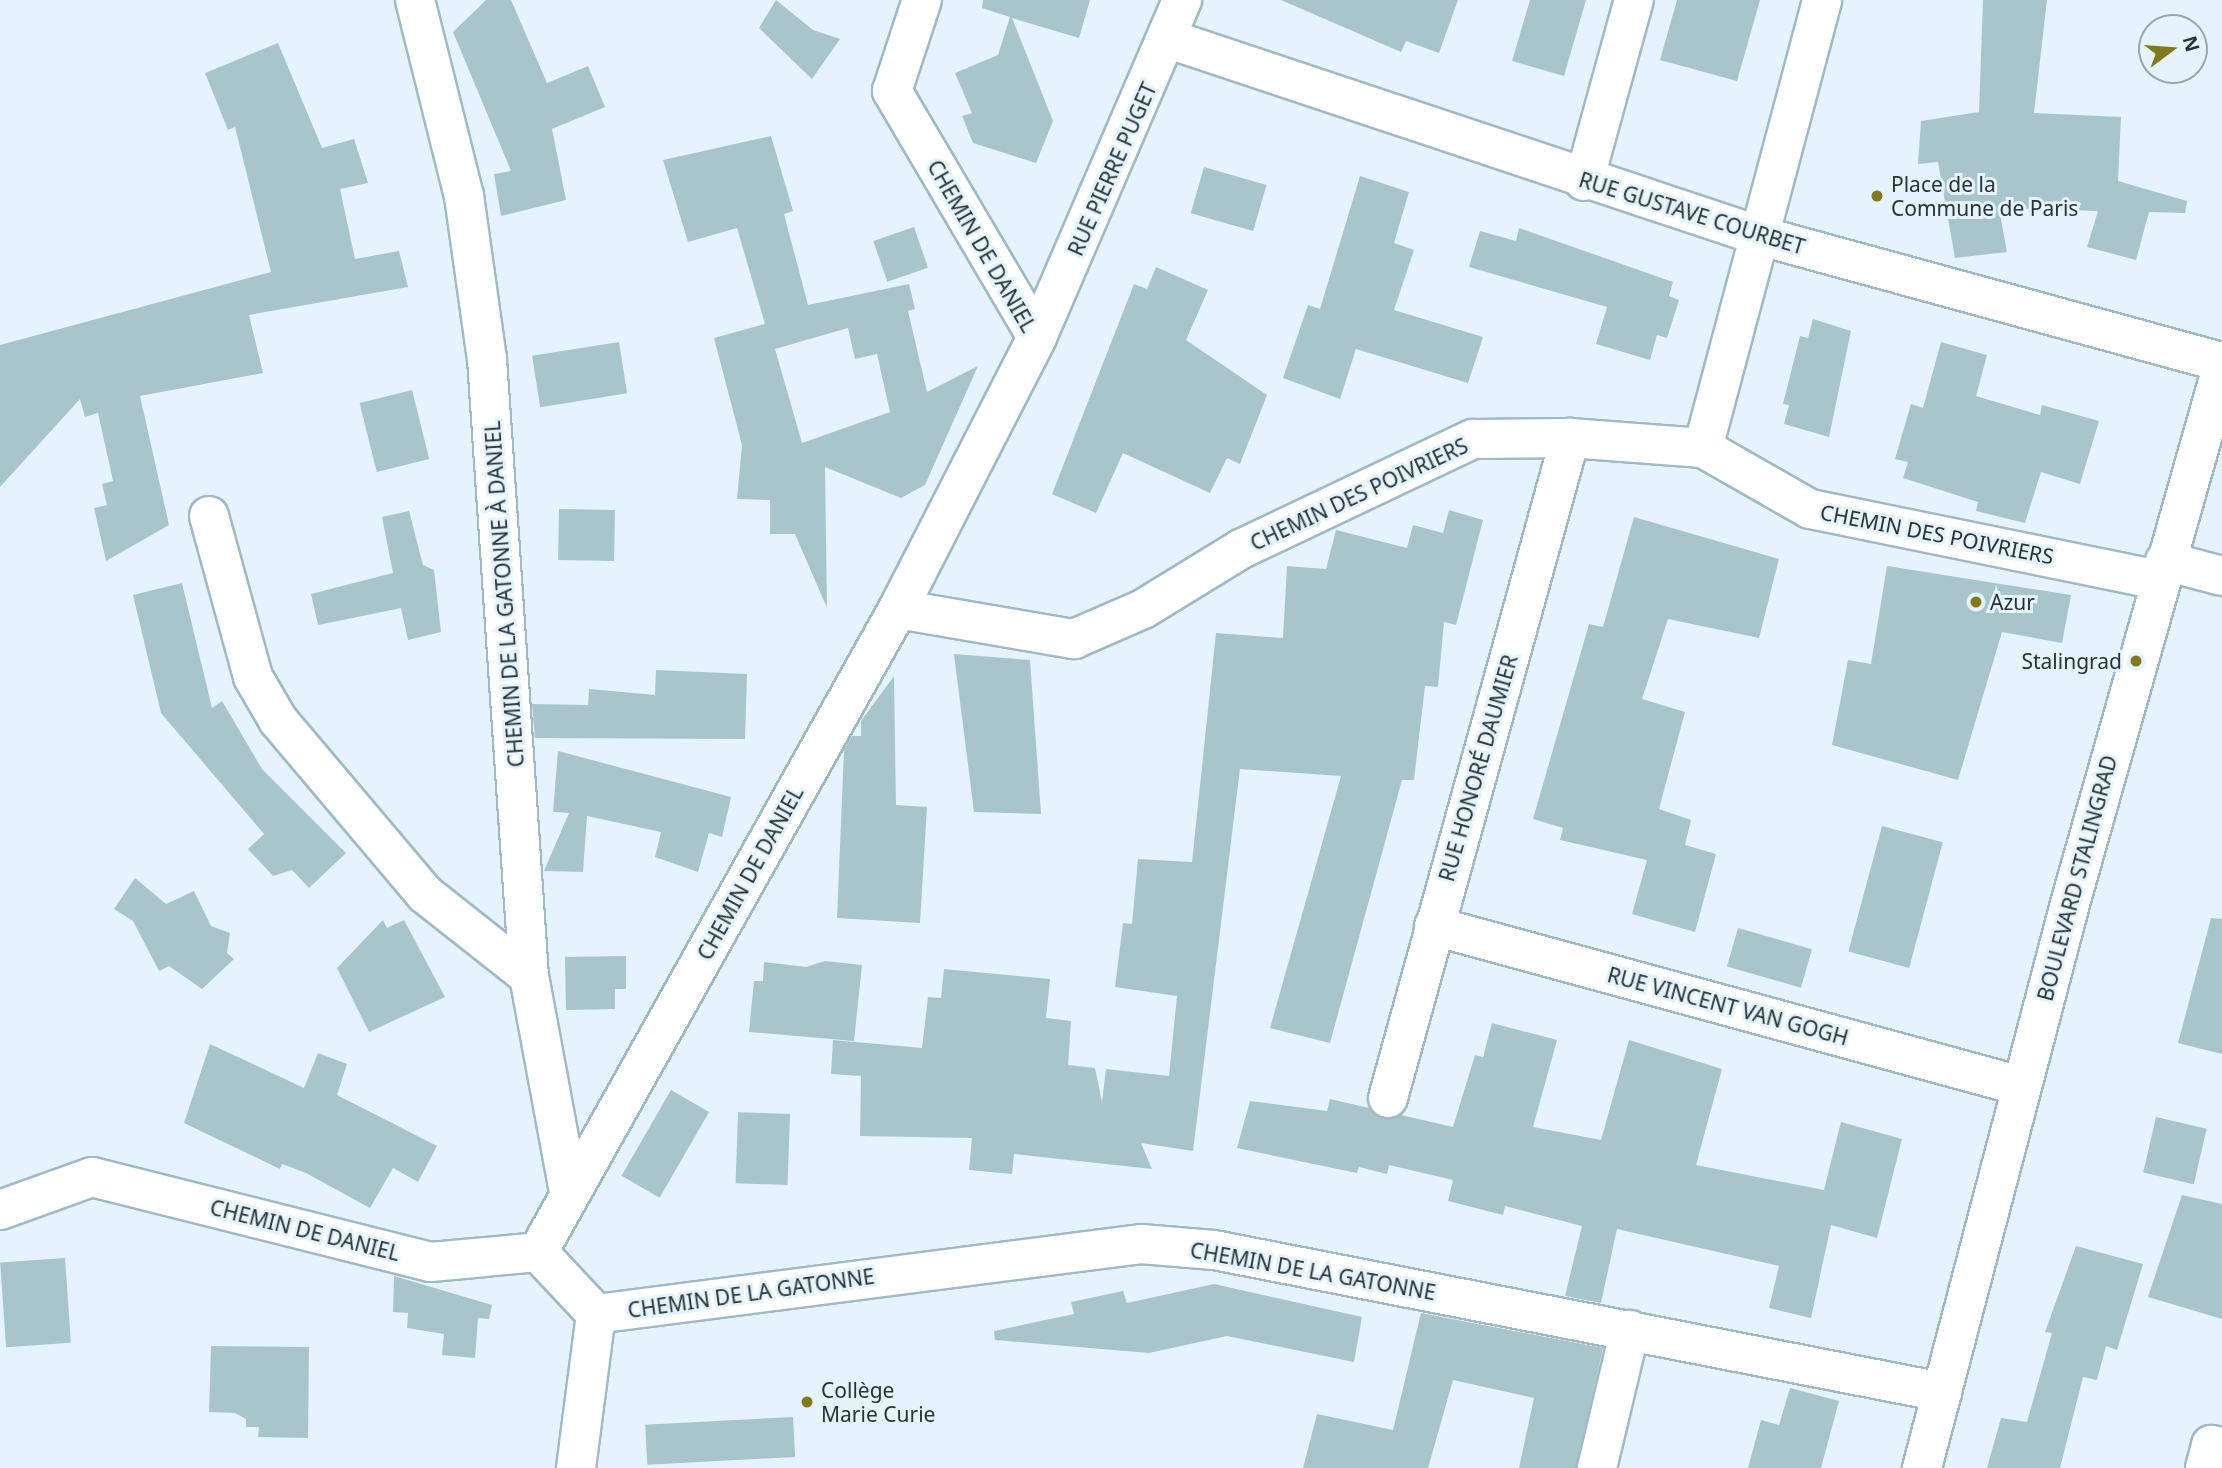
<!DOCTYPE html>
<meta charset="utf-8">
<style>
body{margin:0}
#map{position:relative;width:2222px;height:1468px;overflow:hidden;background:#e4f3fc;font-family:"Noto Sans",sans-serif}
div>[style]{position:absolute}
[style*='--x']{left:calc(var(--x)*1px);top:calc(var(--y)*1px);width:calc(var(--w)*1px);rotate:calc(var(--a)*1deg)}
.building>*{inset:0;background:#a8c6ca;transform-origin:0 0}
.roads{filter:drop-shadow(2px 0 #a1b9c6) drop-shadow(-2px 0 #a1b9c6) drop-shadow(0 2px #a1b9c6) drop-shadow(0 -2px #a1b9c6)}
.minor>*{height:38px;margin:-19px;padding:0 19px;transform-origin:19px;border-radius:19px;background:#fff}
.dots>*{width:19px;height:19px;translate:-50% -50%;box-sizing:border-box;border:4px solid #e4f3fc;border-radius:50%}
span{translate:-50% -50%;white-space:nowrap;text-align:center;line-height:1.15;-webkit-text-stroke:6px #e4f3fc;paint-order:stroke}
.street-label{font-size:21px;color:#283237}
.poi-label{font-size:21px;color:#283237}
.left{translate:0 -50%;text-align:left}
.right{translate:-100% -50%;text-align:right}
.north{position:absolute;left:2138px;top:14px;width:70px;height:70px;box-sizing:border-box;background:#e4f3fc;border:2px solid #99a6ad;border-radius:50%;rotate:74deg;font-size:19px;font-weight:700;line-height:28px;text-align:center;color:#283237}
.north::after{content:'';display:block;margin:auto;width:24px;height:32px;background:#82781d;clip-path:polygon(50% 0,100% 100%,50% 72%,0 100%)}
</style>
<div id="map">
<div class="building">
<div style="clip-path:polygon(486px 0,511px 0,547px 83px,588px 66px,605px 107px,552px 129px,566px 200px,501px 216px,494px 174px,511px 171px,453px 32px)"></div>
<div style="clip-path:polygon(776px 0,813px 30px,840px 39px,812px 79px,759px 28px)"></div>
<div style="clip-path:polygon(983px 0,1090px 0,1079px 38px,1012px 18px,1053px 121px,1036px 163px,973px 143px,962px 116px,972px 113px,955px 73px,998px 55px,1010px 17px,982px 8px)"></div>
<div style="clip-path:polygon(1281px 0,1458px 0,1439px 53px,1406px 41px,1401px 52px)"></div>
<div style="clip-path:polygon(1530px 0,1586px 0,1564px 76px,1512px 61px)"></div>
<div style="clip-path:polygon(1677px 0,1760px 0,1737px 81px,1660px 60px)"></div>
<div style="clip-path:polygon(1983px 0,2047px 0,2034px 113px,2121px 117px,2118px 181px,2187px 201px,2185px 213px,2149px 212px,2136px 260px,2087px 247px,2098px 211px,1999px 208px,2007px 252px,1955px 258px,1938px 162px,1918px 164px,1921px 121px,1979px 112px)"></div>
<div style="clip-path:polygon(278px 43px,322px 148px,354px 139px,368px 183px,340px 189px,355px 259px,399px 251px,408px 287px,249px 315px,263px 373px,140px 396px,169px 525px,106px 561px,94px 508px,107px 505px,102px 484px,113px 481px,98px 413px,85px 417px,80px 399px,0 487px,0 345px,271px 272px,235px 127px,228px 130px,205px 73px)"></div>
<div style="clip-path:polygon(evenodd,771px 136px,793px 211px,784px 214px,808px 305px,909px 284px,915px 309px,908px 311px,927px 392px,978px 366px,925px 485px,901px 498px,825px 467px,827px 608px,795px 534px,770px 534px,770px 500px,737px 499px,742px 445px,714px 338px,765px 324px,737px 228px,688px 242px,663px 160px,771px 136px,848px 328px,855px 359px,877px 354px,890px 412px,802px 443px,775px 349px,848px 328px)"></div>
<div style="left:1204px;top:167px;width:65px;height:48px;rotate:16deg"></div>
<div style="clip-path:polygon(1360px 176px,1409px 192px,1394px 243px,1414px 250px,1394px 310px,1483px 337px,1468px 383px,1356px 349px,1340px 399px,1283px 378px,1308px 305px,1320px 309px)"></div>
<div style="left:914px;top:227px;width:43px;height:43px;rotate:71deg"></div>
<div style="clip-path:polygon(1519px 228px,1673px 282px,1669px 296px,1679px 300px,1667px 338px,1657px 335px,1650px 360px,1596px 344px,1607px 307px,1469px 267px,1480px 231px,1516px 241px)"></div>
<div style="clip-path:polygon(1156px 267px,1208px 290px,1186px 340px,1267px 395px,1240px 464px,1227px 458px,1210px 493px,1123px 453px,1096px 513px,1052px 494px,1134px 284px,1147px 289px)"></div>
<div style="clip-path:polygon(1813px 319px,1851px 331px,1829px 437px,1784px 424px,1789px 405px,1783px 404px,1800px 336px,1808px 338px)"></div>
<div style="left:619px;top:342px;width:52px;height:88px;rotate:81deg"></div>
<div style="clip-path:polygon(1941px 342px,1987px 355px,1976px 396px,2040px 415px,2042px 405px,2099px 421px,2080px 484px,2041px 472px,2025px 523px,1976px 511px,1978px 502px,1903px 478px,1908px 462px,1895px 459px,1911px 404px,1923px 408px)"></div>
<div style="left:412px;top:390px;width:71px;height:54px;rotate:76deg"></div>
<div style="left:559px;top:509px;width:56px;height:51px;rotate:1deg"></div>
<div style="clip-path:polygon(1449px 510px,1483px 520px,1456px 625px,1444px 622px,1438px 687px,1425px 686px,1414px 780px,1402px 780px,1330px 1043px,1270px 1028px,1341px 776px,1240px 769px,1193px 1151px,1141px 1143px,1152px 1169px,1014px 1154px,1012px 1174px,969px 1170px,972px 1138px,860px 1136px,861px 1076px,831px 1074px,833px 1040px,922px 1048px,928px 997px,941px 998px,944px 969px,1050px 979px,1046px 1018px,1071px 1021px,1068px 1065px,1095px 1068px,1102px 1102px,1106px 1069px,1169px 1076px,1177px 996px,1115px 987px,1123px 923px,1132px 924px,1138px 859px,1192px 862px,1216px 633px,1283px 638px,1287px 566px,1326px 569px,1336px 530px,1407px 548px,1413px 525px,1443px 533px)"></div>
<div style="clip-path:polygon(409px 511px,423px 565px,434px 570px,441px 632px,408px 640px,401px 608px,318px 625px,311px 594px,393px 573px,382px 517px)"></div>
<div style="clip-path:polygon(1634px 517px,1779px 559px,1759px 638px,1668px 619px,1642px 699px,1685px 712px,1659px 809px,1691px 820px,1685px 845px,1716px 854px,1695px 932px,1632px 914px,1647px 860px,1560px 840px,1563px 828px,1533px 819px,1589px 624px,1603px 627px)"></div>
<div style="clip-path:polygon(1887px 566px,2071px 595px,2062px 643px,2002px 632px,1958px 780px,1832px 745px,1848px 660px,1871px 664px)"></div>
<div style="clip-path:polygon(182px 583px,212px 708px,222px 701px,262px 769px,346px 853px,309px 888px,292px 870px,273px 876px,248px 849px,264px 834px,161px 713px,133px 595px)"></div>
<div style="clip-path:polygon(954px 654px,1030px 660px,1041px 814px,974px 812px)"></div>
<div style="clip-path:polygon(656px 670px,747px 674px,745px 739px,535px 738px,532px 704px,588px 705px,589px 689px,655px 695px)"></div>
<div style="clip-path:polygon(894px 676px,896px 805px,927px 807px,920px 923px,837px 918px,844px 750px,852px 736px,861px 736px,861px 721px)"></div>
<div style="clip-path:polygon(558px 751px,731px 797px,722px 837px,709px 833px,698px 872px,655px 857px,661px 832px,587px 816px,583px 872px,544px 871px,569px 813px,553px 812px)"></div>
<div style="left:1882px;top:826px;width:63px;height:130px;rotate:15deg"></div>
<div style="clip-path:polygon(135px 878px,166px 904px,194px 891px,211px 926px,230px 933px,227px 953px,234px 959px,202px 989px,169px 966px,159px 971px,133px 921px,114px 909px)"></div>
<div style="clip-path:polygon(2211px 918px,2222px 919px,2222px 1054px,2178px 1043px)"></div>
<div style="clip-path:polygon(383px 920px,387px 928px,404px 920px,445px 997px,369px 1032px,337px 968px)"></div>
<div style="left:1738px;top:928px;width:77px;height:40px;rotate:16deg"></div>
<div style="clip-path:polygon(626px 956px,626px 989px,615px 989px,615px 1009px,566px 1010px,565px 957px)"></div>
<div style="clip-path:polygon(825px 961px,862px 965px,854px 1041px,749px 1032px,754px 981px,763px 981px,764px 962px,806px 967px)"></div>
<div style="clip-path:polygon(1492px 1023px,1557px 1040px,1533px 1127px,1601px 1140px,1629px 1040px,1722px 1069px,1696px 1165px,1824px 1190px,1841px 1122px,1902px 1139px,1877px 1238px,1831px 1225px,1811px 1318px,1769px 1308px,1779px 1266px,1617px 1229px,1601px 1303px,1565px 1296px,1582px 1226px,1505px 1206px,1503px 1215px,1448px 1201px,1453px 1180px,1389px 1165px,1387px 1174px,1359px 1167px,1357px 1173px,1237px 1148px,1250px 1101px,1327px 1111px,1330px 1099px,1369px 1108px,1383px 1119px,1401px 1115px,1453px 1127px,1475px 1055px,1483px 1057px)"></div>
<div style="clip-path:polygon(210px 1044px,304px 1088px,318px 1053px,347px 1064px,337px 1095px,437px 1146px,418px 1182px,393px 1168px,370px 1208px,306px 1173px,282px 1164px,280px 1169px,184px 1123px)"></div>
<div style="left:671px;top:1090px;width:44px;height:99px;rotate:30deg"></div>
<div style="left:790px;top:1114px;width:71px;height:52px;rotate:92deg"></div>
<div style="left:2156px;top:1117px;width:52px;height:57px;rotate:13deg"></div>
<div style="clip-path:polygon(2182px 1195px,2222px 1204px,2222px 1319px,2148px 1297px)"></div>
<div style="clip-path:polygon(2076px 1246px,2143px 1264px,2117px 1350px,2106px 1346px,2097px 1380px,2083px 1377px,2060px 1468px,1987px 1468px,2001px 1418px,2027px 1422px,2052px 1333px,2045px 1332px)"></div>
<div style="left:65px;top:1258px;width:85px;height:65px;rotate:86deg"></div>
<div style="clip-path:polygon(394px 1276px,492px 1305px,489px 1319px,478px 1318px,475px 1358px,442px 1355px,444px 1334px,407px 1328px,408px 1313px,393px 1312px)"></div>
<div style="clip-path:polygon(1214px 1284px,1362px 1317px,1354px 1362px,1227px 1336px,1149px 1353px,995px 1340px,994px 1331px,1074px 1314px,1071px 1302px,1123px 1291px,1127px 1303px)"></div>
<div style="clip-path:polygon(1421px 1313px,1603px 1348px,1576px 1468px,1519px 1468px,1534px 1398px,1453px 1380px,1428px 1468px,1303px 1468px,1317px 1414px,1393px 1430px)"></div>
<div style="clip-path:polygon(211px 1346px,309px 1347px,308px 1438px,258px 1437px,259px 1427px,246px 1427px,246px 1419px,235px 1413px,209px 1412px)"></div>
<div style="clip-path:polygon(1790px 1388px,1839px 1401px,1821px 1468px,1748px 1468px,1761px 1420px,1779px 1425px)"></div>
<div style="left:793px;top:1417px;width:40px;height:148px;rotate:87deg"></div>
</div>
<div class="roads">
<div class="minor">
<div style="--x:415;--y:0;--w:202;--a:76"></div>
<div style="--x:464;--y:196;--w:165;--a:82"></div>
<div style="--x:487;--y:359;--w:618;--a:86.11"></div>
<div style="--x:529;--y:976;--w:219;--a:79.5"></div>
<div style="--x:1169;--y:39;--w:620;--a:18.43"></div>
<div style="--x:1757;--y:235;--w:482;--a:15.3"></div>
<div style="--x:1584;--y:181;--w:188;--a:-74.6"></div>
<div style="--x:1037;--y:337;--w:367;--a:-66.7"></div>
<div style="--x:1703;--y:448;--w:464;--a:-75.1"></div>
<div style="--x:209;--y:516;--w:167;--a:74.7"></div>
<div style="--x:253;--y:677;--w:50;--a:59.8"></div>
<div style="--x:278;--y:720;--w:228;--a:49.8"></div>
<div style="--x:425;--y:894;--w:132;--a:38.3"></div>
<div style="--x:2165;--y:561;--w:59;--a:14.7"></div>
<div style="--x:898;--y:609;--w:179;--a:9.7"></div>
<div style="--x:1074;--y:639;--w:75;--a:-23.5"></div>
<div style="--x:1143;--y:609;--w:115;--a:-31.5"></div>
<div style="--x:1241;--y:549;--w:257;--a:-25.4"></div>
<div style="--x:1473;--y:439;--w:97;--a:-0.6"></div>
<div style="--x:1570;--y:438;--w:133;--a:4.3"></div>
<div style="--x:1703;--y:448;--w:123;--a:29.7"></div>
<div style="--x:1810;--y:509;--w:356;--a:11.5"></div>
<div style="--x:1434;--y:926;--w:608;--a:15.25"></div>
<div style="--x:1388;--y:1098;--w:685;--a:-74.58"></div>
<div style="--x:0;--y:1210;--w:98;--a:-19.7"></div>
<div style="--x:92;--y:1177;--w:349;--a:14.1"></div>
<div style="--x:431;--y:1262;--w:107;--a:-5.3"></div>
<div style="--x:538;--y:1252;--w:85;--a:46.9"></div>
<div style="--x:596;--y:1314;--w:549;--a:-7.32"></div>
<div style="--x:1141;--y:1244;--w:73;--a:4.7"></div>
<div style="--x:1214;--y:1250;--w:742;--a:11.04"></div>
<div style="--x:538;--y:1252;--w:737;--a:-60.76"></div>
<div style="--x:898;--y:609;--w:305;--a:-62.9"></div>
<div style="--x:1037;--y:337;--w:286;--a:-120.5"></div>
<div style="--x:892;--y:91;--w:96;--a:-71.8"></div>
<div style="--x:576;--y:1468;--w:155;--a:-82.6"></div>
<div style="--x:1597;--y:1468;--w:142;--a:-76.6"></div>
<div style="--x:1922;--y:1468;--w:587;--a:-75.3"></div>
<div style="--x:2071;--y:900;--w:554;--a:-74.18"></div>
<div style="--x:2205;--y:1468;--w:24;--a:-75"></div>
<div style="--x:2211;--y:1445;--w:11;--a:10"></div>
</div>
</div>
<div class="dots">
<div style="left:1877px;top:196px;background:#82781d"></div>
<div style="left:1976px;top:602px;background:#82781d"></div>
<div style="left:2136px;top:661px;background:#82781d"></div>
<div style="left:807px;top:1402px;background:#82781d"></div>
</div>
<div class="street-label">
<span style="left:1112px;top:169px;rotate:-66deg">RUE PIERRE PUGET</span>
<span style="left:1692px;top:213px;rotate:17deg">RUE GUSTAVE COURBET</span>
<span style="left:982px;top:246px;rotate:60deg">CHEMIN DE DANIEL</span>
<span style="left:1359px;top:494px;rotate:-25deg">CHEMIN DES POIVRIERS</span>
<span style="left:1937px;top:534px;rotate:11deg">CHEMIN DES POIVRIERS</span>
<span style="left:504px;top:594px;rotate:-94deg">CHEMIN DE LA GATONNE À DANIEL</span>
<span style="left:1478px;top:768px;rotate:-74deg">RUE HONORÉ DAUMIER</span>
<span style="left:750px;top:873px;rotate:-61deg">CHEMIN DE DANIEL</span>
<span style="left:2077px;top:878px;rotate:-75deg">BOULEVARD STALINGRAD</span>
<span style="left:1728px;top:1006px;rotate:15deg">RUE VINCENT VAN GOGH</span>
<span style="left:305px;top:1230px;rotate:14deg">CHEMIN DE DANIEL</span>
<span style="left:1313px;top:1271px;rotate:10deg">CHEMIN DE LA GATONNE</span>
<span style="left:751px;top:1293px;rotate:-8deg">CHEMIN DE LA GATONNE</span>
</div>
<div class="poi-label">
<span class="left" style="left:1891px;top:196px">Place de la<br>Commune de Paris</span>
<span class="left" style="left:1990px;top:602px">Azur</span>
<span class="right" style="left:2122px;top:661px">Stalingrad</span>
<span class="left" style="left:821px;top:1402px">Collège<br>Marie Curie</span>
</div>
<div class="north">N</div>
</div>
